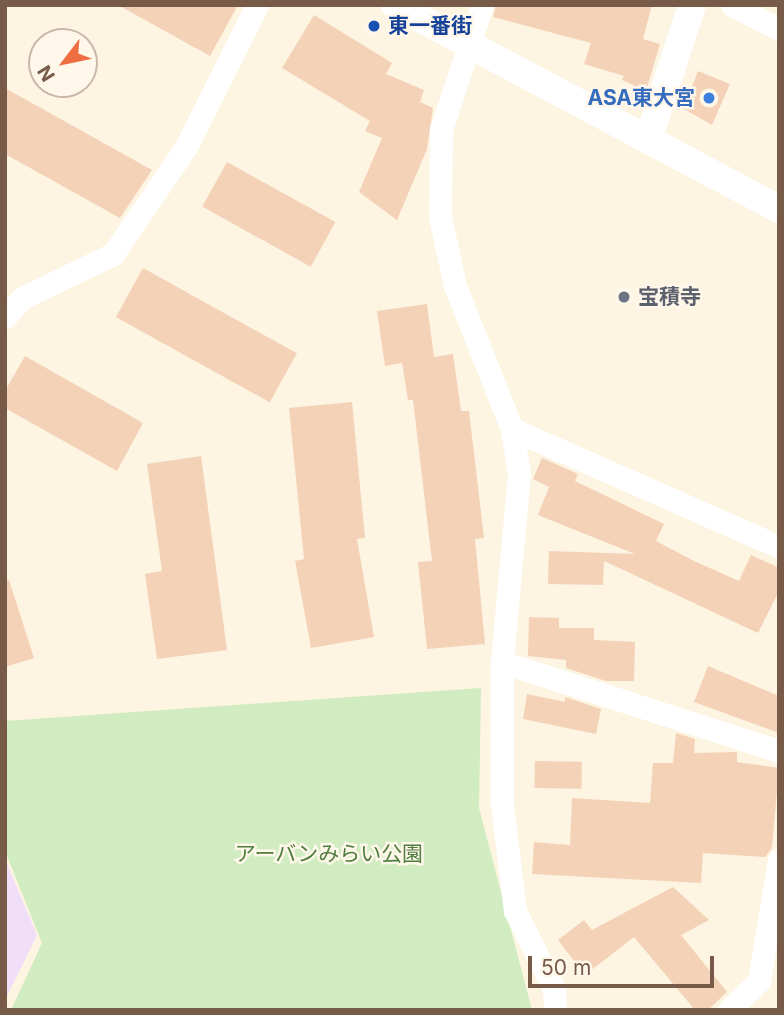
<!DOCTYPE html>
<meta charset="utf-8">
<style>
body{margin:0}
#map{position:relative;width:784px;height:1015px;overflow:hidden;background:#fdf4e2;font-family:Inter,"Noto Sans JP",sans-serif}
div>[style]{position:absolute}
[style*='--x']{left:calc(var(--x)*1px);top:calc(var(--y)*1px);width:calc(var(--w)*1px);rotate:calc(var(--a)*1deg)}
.education>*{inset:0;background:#f1dffa}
.green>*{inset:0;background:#d0ecc0}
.building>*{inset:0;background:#f4d2b8;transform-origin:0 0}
.minor>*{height:23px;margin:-11.5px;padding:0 11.5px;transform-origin:11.5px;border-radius:11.5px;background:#fff}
.tertiary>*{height:28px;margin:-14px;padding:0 14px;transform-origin:14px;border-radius:14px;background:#fff}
.dots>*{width:19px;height:19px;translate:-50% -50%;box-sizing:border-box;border:4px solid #fff7ea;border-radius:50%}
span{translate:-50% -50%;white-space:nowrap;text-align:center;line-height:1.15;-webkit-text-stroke:5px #fff7ea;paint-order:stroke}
.transit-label{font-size:21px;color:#164399;font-weight:700}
.left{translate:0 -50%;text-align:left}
.shop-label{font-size:21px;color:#366cbe;font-weight:700}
.right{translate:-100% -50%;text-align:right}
.worship-label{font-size:21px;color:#5b616d;font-weight:700}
.park-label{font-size:21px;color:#4f7d3e}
.frame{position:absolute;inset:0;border:7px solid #775a47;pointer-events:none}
.north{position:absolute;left:28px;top:28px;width:70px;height:70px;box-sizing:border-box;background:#fff7ea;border:2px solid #c9b8a9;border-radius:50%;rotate:238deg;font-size:19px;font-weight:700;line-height:28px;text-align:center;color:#775a47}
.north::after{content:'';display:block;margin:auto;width:24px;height:32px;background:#ee6d41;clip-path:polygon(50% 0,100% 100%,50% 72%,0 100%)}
.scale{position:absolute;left:528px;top:956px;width:186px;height:32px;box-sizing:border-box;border:4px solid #775a47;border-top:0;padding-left:9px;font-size:21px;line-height:24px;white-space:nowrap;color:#775a47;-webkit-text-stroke:5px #fff7ea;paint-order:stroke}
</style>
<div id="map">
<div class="education">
<div style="clip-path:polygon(5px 859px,37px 935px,5px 1000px)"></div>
</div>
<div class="green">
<div style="clip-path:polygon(481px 688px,479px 808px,532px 1010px,11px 1010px,42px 943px,5px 851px,5px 721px)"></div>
</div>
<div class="building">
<div style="clip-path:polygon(118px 5px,238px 5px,210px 56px)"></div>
<div style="clip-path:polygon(496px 5px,652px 5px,643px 39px,660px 44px,646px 91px,622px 80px,624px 76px,584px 64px,591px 43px,493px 17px)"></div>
<div style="clip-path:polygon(314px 15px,392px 63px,386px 74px,424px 90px,420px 102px,433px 108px,427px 149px,397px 220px,359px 192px,382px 138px,365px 131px,370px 121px,282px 68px)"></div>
<div style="clip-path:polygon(698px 71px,730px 84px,712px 125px,677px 105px,683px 85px,691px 89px)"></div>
<div style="clip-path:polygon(5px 88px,152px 170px,120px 218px,5px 154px)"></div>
<div style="left:227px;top:162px;width:124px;height:51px;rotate:29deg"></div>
<div style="left:143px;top:268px;width:176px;height:56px;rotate:29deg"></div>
<div style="clip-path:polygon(427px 304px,434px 357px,453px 354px,461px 411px,469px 411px,484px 538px,475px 539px,485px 644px,427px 649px,418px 562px,432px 561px,413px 400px,408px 400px,402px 363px,385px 366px,377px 311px)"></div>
<div style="clip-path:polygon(25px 356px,143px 423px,117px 471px,5px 408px,5px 391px)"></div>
<div style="clip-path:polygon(352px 402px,365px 538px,357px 539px,374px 637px,311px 648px,295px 561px,304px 559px,289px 408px)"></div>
<div style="clip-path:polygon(201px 456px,227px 650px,157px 659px,145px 574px,162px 571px,147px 464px)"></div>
<div style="clip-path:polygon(542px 458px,578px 474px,575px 481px,664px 524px,656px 541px,694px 561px,739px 581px,751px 555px,779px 568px,779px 591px,758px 633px,604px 561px,603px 585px,548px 584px,549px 551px,635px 554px,538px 515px,549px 487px,533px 479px)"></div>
<div style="clip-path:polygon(9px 580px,34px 658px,5px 667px,5px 581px)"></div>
<div style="clip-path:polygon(529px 617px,559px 618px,559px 628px,594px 628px,594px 640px,635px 642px,634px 681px,606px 681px,566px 668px,566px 660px,528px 656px)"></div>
<div style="clip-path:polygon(708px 666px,779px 696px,779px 733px,694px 702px)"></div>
<div style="clip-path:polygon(527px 694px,565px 702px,565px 697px,601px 709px,596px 734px,523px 719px)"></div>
<div style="clip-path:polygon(676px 733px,695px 739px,694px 753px,737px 752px,737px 762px,779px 768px,772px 848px,765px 857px,703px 853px,701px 883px,532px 874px,534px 842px,570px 845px,572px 798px,650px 803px,653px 763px,673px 763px)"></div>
<div style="left:535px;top:761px;width:47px;height:27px;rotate:1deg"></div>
<div style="clip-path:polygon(673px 887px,709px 920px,681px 935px,727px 992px,708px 1010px,695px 1010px,634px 937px,585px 975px,558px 940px,584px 920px,592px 930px)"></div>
</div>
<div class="minor">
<div style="--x:482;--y:5;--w:132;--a:108.2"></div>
<div style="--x:441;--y:130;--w:87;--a:90.7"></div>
<div style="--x:440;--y:217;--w:71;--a:77.7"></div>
<div style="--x:455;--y:286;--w:154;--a:68.3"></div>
<div style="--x:512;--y:429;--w:46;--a:81.2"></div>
<div style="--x:519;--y:474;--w:189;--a:95.2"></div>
<div style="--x:502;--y:662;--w:142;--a:90"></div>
<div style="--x:502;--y:804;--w:108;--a:83.1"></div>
<div style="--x:515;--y:911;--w:87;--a:63.4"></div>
<div style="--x:554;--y:989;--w:21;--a:87"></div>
<div style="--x:732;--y:5;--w:53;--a:27.1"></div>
<div style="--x:5;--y:317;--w:25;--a:-48"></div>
<div style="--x:22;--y:298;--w:101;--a:-25.8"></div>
<div style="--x:113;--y:254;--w:130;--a:-55.7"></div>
<div style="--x:186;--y:147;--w:159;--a:-63.4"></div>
<div style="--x:512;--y:429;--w:292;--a:23.8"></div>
<div style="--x:502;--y:662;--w:291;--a:17.8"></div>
<div style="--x:729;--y:1010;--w:42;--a:-44"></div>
<div style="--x:759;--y:981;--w:123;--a:-80.6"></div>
</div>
<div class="tertiary">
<div style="--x:395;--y:5;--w:435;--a:28"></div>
<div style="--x:648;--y:140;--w:142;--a:-71.9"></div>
</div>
<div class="dots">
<div style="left:374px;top:26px;background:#1a4fb4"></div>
<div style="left:709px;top:98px;background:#3f7fe0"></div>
<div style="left:624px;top:297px;background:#6b7280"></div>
</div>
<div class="transit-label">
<span class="left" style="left:388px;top:26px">東一番街</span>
</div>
<div class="shop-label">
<span class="right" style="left:695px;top:98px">ASA東大宮</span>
</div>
<div class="worship-label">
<span class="left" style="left:638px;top:297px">宝積寺</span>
</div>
<div class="park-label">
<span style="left:329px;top:854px">アーバンみらい公園</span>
</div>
<div class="frame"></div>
<div class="north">N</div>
<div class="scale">50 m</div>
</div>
